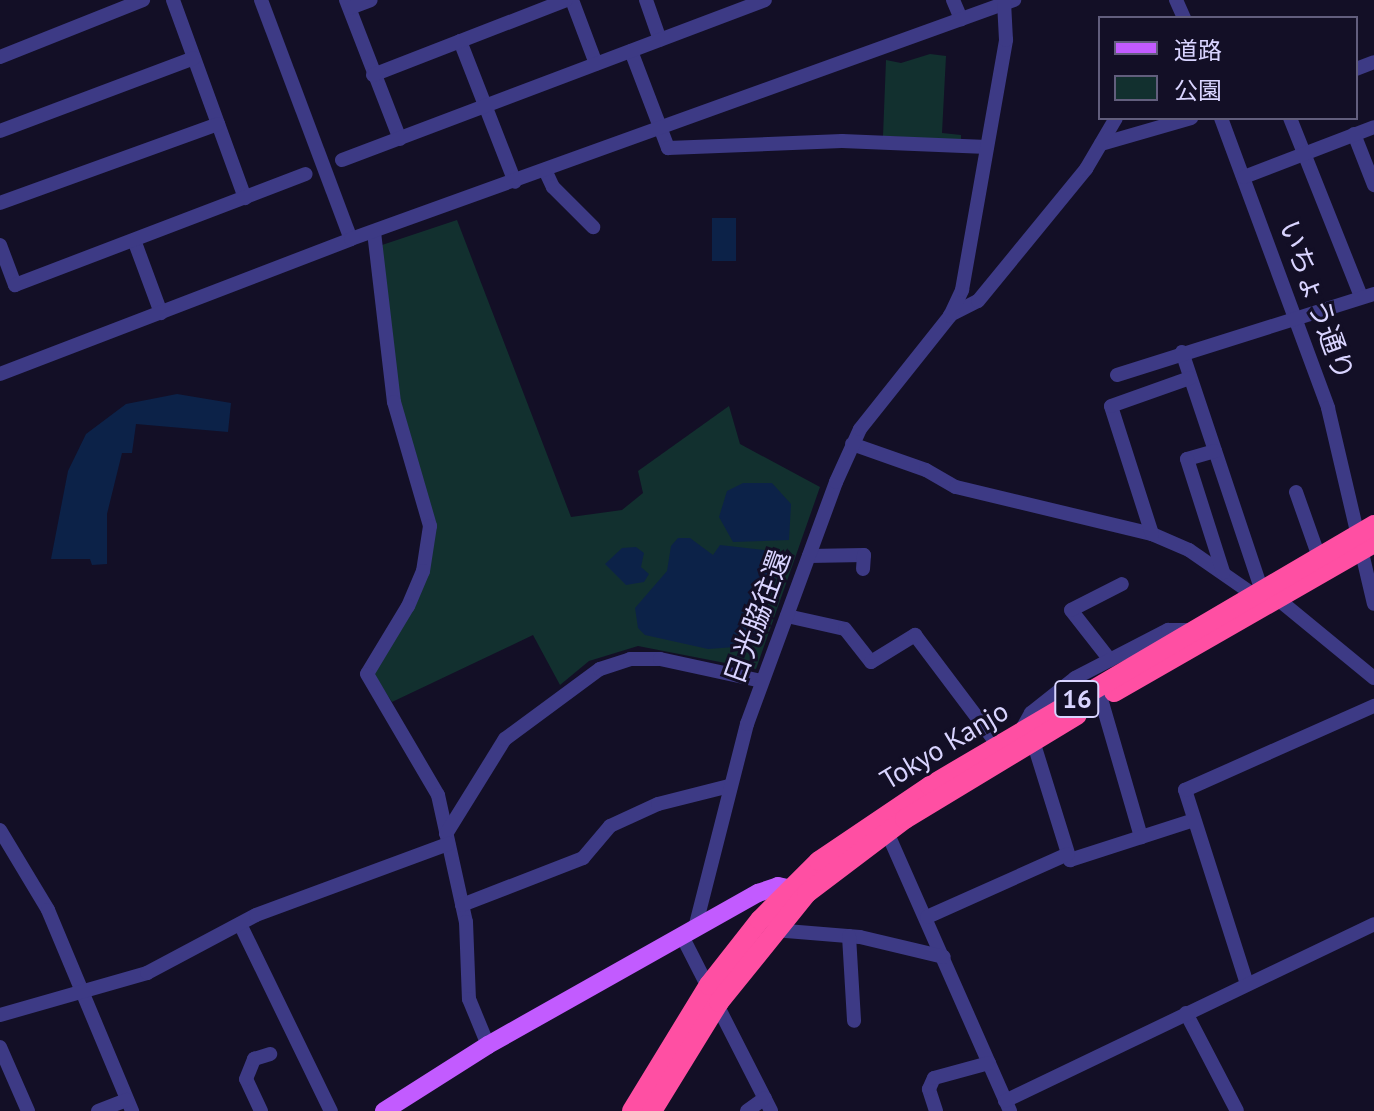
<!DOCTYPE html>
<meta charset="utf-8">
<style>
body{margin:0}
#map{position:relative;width:1374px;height:1111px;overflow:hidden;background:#130f26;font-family:"PT Sans","Noto Sans JP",sans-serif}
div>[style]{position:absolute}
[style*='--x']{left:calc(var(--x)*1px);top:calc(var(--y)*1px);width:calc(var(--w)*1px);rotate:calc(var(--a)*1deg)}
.green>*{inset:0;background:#12302f}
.water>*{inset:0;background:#0c2248;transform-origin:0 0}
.minor>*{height:14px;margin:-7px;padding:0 7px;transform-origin:7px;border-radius:7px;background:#3d3a85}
.major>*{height:18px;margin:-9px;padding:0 9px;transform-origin:9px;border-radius:9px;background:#c25bff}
.highway>*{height:20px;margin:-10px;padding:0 10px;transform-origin:10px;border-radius:10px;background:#ff4fa3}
span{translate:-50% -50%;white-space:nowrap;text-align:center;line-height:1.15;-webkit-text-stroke:6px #130f26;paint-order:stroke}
.shield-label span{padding:2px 6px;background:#130f26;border:2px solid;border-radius:6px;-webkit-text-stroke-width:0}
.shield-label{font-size:26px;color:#d9d4ff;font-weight:700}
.street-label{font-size:28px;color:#d9d4ff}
.legend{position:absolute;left:1098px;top:16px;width:260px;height:104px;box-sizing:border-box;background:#130f26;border:2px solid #625e7d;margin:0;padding:10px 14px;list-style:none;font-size:24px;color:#d9d4ff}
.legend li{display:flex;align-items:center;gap:16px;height:40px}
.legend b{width:40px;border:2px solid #625e7d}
</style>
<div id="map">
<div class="green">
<div style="clip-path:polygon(930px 54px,946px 56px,942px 133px,961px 135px,961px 140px,883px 136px,886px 60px,901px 63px)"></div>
<div style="clip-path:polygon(457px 220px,571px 517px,622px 510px,643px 493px,638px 471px,729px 406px,740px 444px,820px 487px,756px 669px,638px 646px,589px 661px,560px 685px,533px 635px,392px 702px,369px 667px,393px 639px,433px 526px,396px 402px,382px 245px)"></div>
</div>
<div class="water">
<div style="left:712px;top:218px;width:24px;height:43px"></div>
<div style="clip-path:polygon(177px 394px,231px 403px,228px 432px,136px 424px,132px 453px,122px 453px,107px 514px,107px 564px,92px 565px,90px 559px,51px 559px,68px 471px,86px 434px,126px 404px)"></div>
<div style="clip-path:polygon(772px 483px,791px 504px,789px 540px,733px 542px,719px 517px,727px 491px,743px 483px)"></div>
<div style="clip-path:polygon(678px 538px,690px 538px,713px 555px,720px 545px,783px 552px,755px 641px,749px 646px,708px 649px,645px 635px,638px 628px,635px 608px,667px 571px,671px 546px)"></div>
<div style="clip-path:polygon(636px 547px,644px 553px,641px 567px,649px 574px,644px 582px,626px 585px,605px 564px,622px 548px)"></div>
</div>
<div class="minor">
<div style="--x:173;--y:0;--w:211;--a:70"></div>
<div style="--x:261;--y:0;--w:255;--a:69.4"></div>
<div style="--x:346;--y:0;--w:149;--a:68.8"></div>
<div style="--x:572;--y:0;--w:68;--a:69.4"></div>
<div style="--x:646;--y:0;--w:42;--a:70.7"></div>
<div style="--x:953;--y:0;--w:21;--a:67"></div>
<div style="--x:1176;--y:0;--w:20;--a:66"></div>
<div style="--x:350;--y:8;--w:22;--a:-21"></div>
<div style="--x:460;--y:41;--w:151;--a:68.7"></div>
<div style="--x:631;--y:51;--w:104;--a:69.1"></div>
<div style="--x:668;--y:148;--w:174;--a:-2.3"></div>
<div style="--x:842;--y:141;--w:145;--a:2.4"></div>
<div style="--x:0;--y:57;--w:154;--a:-21.7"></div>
<div style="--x:1356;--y:69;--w:19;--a:-21"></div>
<div style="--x:373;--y:75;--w:207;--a:-21.2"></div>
<div style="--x:1221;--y:118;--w:309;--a:69.7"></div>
<div style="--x:1328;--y:408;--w:201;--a:76.8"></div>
<div style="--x:1290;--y:118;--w:189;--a:68.3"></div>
<div style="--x:0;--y:131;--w:207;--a:-20.6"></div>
<div style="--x:1354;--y:134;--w:55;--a:68.6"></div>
<div style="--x:1101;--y:144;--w:94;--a:-16.1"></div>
<div style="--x:342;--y:160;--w:452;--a:-20.7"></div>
<div style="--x:545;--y:170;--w:19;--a:65"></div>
<div style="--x:553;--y:187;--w:57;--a:45"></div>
<div style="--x:1244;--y:177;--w:139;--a:-21"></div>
<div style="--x:0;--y:203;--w:232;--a:-19.9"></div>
<div style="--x:374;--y:232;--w:171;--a:83.3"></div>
<div style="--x:394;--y:402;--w:129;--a:73.8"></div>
<div style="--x:430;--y:526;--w:46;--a:98.8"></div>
<div style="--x:423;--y:571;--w:38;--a:113"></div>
<div style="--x:408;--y:606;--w:79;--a:121.1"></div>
<div style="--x:367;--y:674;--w:140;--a:59.6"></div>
<div style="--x:438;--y:795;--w:130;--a:77.6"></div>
<div style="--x:466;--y:922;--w:77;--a:87.8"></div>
<div style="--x:469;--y:999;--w:50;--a:67.6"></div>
<div style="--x:134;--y:240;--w:78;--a:69.7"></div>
<div style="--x:0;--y:245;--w:43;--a:69.4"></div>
<div style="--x:15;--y:285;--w:311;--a:-20.9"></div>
<div style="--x:950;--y:315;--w:31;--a:-27"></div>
<div style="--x:978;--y:301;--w:171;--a:-50.7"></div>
<div style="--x:1086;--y:169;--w:59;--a:-59.5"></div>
<div style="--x:1182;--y:352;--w:252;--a:71.5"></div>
<div style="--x:0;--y:374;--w:376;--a:-21"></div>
<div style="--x:351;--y:239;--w:705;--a:-19.82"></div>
<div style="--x:1117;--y:375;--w:269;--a:-17.5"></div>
<div style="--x:852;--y:444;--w:78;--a:19.4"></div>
<div style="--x:926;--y:470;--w:34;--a:30"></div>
<div style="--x:956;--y:487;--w:202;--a:13.5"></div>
<div style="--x:1152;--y:534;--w:40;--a:23.4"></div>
<div style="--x:1189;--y:550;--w:79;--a:34.7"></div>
<div style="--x:1215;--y:451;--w:29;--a:164"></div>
<div style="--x:1187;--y:459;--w:119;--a:72.3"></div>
<div style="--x:1296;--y:492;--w:69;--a:70.5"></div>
<div style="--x:1152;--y:534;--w:134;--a:-107.8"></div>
<div style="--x:1111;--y:406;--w:84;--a:-19.5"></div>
<div style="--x:809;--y:556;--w:55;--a:-1"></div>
<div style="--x:864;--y:555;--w:14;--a:94"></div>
<div style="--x:1279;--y:600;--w:123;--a:39.4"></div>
<div style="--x:787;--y:616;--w:59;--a:12.6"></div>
<div style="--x:845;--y:629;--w:42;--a:51.8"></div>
<div style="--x:871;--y:662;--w:52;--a:-31.5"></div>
<div style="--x:915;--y:635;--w:138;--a:53"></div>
<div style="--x:1110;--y:660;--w:63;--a:-128"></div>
<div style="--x:1071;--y:610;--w:57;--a:-27"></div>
<div style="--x:1101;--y:699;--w:144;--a:73.8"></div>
<div style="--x:1021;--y:731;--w:21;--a:-61"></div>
<div style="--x:1031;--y:713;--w:56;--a:-38.5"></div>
<div style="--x:1075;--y:678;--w:105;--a:-27.3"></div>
<div style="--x:1168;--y:630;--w:25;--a:0"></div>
<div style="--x:1033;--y:741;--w:125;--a:72.7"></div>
<div style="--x:1070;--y:860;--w:130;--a:-17.9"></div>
<div style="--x:0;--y:830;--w:93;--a:59"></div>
<div style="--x:48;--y:910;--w:218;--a:67.3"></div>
<div style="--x:887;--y:832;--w:305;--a:66.2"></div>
<div style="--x:446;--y:834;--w:112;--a:-58.2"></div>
<div style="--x:505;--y:739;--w:118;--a:-36.4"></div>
<div style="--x:600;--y:669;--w:32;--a:-18"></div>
<div style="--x:630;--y:659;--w:30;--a:0"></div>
<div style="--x:660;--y:659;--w:104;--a:12.2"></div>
<div style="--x:462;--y:905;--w:130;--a:-21.2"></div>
<div style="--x:583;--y:858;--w:42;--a:-49.8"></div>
<div style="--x:610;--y:826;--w:53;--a:-24.6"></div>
<div style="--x:658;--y:804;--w:73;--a:-14.2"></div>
<div style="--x:927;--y:917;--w:154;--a:-24.1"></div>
<div style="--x:240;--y:924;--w:208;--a:64.1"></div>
<div style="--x:695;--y:928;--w:211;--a:-75.7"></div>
<div style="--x:747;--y:724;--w:258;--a:-69.8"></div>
<div style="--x:836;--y:482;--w:58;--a:-65.6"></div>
<div style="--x:860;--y:429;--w:144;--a:-51.5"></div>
<div style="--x:950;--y:316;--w:29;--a:-65"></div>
<div style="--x:962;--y:290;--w:254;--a:-80"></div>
<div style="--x:1006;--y:40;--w:36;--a:-93"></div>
<div style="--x:774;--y:930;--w:86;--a:4.7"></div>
<div style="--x:860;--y:937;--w:86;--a:13.4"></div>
<div style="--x:682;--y:936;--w:196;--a:63"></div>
<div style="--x:849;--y:936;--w:85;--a:86.6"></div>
<div style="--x:1247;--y:984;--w:204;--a:-107.7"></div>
<div style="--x:1185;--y:790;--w:207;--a:-24"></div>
<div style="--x:1186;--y:1013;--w:110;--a:62.5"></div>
<div style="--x:0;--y:1015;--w:153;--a:-15.9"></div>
<div style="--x:147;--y:973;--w:123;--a:-28"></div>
<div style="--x:256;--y:915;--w:205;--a:-20.3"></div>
<div style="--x:0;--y:1047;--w:70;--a:66.4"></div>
<div style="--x:1005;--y:1101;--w:409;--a:-25.6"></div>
<div style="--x:98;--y:1111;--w:31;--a:-21"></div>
<div style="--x:261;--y:1111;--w:35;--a:-115"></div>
<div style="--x:246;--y:1079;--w:22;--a:-68"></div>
<div style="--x:254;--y:1059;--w:17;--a:-17"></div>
<div style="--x:747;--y:1111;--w:22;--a:-36"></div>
<div style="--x:936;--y:1111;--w:23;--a:-108"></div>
<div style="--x:929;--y:1089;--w:12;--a:-66"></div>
<div style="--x:934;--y:1078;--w:57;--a:-15.3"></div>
</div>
<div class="major">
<div style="--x:384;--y:1111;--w:123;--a:-32.4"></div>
<div style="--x:488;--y:1045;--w:310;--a:-29.4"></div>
<div style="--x:758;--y:893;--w:21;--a:-19"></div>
<div style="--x:778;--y:886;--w:24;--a:12"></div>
</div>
<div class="highway">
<div style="--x:1114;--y:692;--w:300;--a:-29.8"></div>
<div style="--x:632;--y:1111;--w:148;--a:-58.6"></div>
<div style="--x:709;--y:985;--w:83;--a:-51.9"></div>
<div style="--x:760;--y:920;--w:83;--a:-45"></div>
<div style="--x:819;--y:861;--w:134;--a:-34"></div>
<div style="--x:930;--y:786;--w:515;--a:-30.45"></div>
<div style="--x:652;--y:1111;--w:128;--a:-58.4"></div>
<div style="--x:719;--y:1002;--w:140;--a:-51.1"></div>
<div style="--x:807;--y:893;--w:123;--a:-37.1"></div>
<div style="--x:905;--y:819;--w:201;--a:-31.2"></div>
</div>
<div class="shield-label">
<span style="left:1077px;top:699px">16</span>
</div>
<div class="street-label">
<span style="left:1317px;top:300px;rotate:70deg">いちょう通り</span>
<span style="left:757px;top:617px;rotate:-70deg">日光脇往還</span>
<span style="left:944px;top:745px;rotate:-31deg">Tokyo Kanjo</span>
</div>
<ul class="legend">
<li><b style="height:10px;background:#c25bff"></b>道路</li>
<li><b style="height:22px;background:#12302f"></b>公園</li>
</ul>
</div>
